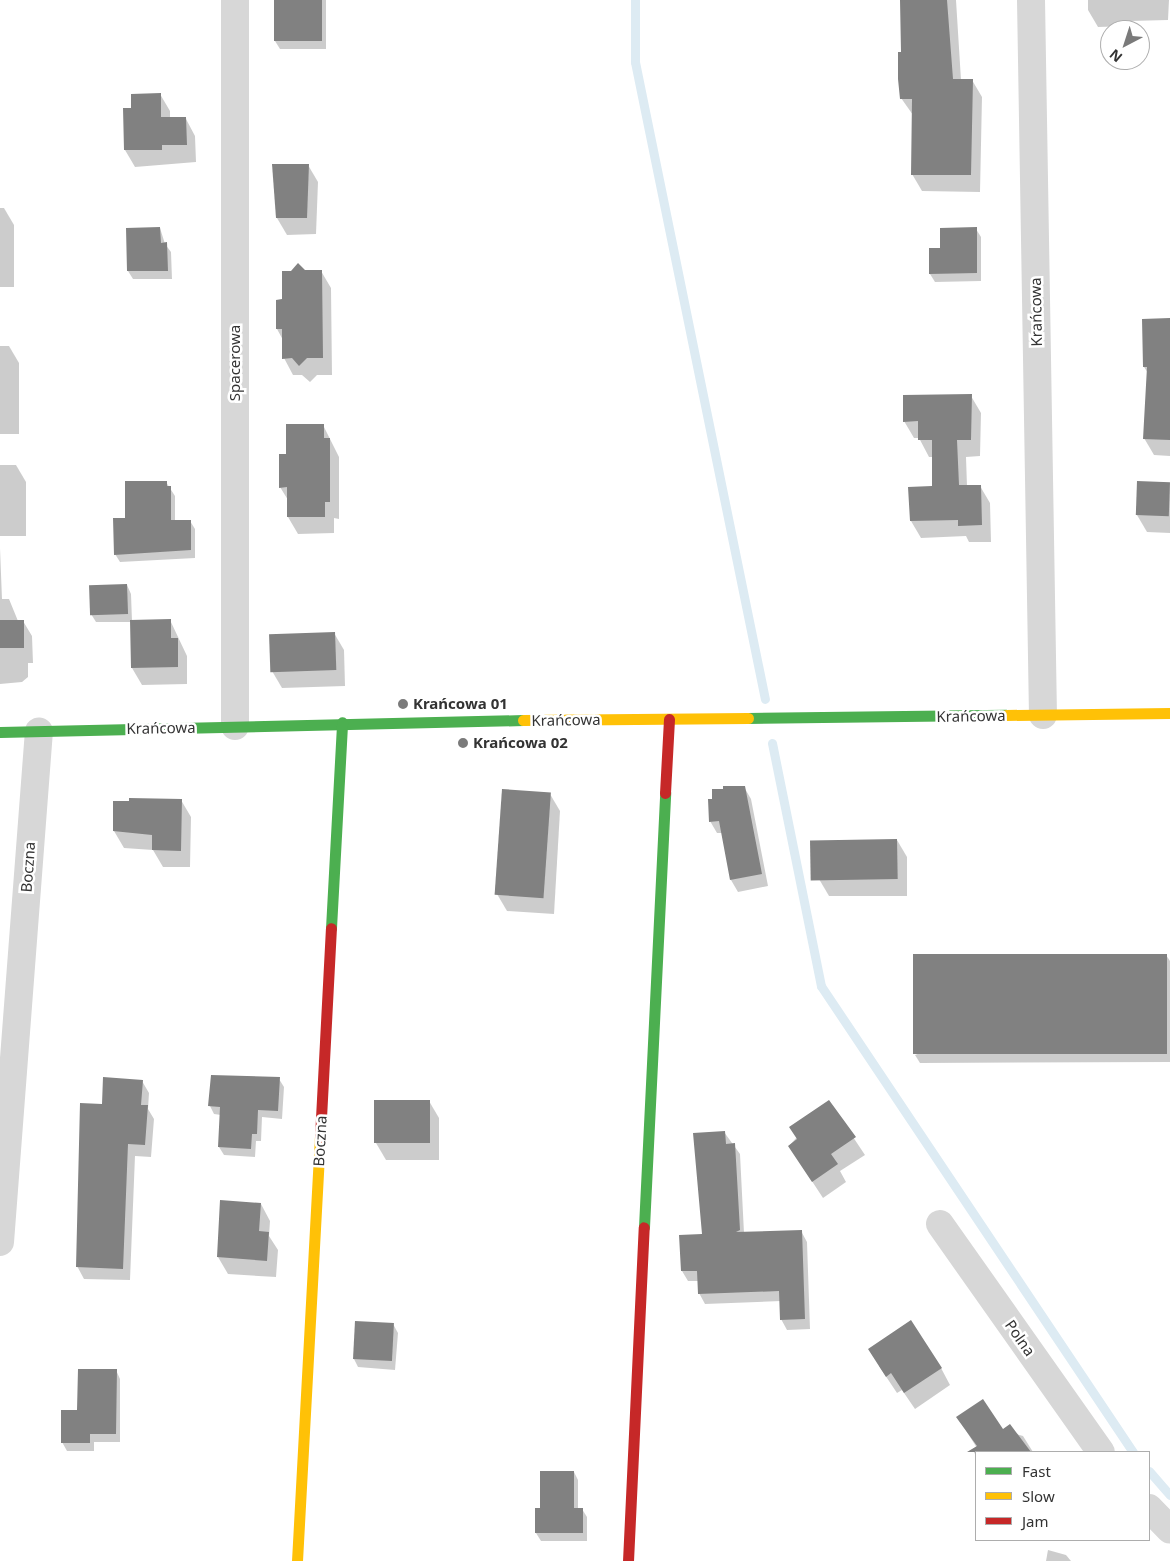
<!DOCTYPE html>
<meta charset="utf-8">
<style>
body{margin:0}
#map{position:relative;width:1170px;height:1561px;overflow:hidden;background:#fff;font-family:"Noto Sans",sans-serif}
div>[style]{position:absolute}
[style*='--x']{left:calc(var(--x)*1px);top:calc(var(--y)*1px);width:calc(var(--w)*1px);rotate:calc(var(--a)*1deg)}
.shadow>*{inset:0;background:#0003}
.stream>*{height:9px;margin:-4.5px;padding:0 4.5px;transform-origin:4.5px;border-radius:4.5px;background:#ddebf3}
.building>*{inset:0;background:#818181;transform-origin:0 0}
.street>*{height:28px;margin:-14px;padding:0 14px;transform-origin:14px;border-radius:14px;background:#d7d7d7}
.fast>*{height:11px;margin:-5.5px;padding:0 5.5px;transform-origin:5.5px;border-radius:5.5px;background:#4caf50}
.slow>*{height:11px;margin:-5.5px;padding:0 5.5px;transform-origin:5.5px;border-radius:5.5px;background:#ffc107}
.jam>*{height:11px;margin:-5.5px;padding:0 5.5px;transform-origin:5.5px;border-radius:5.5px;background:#c62828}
.dots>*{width:14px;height:14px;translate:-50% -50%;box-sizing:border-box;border:2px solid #fff;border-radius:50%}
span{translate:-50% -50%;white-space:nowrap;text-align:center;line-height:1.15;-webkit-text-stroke:5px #fff;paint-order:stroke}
.street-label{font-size:15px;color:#333}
.poi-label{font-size:15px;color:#333;font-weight:700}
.left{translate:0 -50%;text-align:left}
.legend{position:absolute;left:975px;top:1451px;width:175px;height:90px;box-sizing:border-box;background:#fff;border:1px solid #adadad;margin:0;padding:6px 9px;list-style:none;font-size:15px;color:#333}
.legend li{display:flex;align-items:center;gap:10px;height:25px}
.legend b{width:25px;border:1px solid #adadad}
.north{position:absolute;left:1100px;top:20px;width:50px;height:50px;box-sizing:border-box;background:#fff;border:1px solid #adadad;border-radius:50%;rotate:220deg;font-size:14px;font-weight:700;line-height:20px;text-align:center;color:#333}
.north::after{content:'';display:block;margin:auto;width:18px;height:22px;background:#7a7a7a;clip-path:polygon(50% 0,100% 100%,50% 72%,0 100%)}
</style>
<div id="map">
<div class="shadow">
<div style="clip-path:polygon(275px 0,326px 0,326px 49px,280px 49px,275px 41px)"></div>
<div style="clip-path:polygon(901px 0,956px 0,961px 80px,972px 80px,982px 97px,980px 192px,922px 191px,912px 174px,913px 115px,901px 98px)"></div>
<div style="clip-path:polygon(1088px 0,1169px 0,1168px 20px,1130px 21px,1130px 26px,1098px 27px,1088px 10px)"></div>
<div style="clip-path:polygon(160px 94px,170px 111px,170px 119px,186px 119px,195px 136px,196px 162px,135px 167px,125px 150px,132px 109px)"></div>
<div style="clip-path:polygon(274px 165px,308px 165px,318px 182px,316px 234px,287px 235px,277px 218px)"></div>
<div style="clip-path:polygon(0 208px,4px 208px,14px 225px,14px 287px,0 287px)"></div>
<div style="clip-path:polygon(160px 228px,165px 244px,171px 252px,172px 279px,133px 279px,128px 271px)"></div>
<div style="clip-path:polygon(976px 229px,981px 237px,981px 281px,935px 282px,930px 274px,941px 249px)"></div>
<div style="clip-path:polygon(321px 271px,331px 288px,332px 375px,317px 375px,310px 382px,302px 375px,293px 375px,284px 358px,283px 340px,277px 329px,277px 301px,283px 301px,304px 272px)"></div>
<div style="clip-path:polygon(1170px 320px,1170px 456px,1154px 455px,1144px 438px,1148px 373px,1144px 367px)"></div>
<div style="clip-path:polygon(0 346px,9px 346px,19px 363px,19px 434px,0 434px)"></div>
<div style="clip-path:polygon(971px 396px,981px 413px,980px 456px,966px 457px,967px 486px,980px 486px,990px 503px,991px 542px,969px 542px,966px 536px,921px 538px,911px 521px,933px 487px,933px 457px,929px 457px,919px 438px,914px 438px,904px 421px)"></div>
<div style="clip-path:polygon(323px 425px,339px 457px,339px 519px,334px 518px,334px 533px,298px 534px,288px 517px,288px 500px,280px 487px,287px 455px)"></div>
<div style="clip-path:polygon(0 465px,16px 465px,26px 482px,26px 536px,0 536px)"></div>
<div style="clip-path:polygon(166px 482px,175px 496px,175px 521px,190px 521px,195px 529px,195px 558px,120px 562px,115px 554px,126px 519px)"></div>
<div style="clip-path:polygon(1138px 482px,1170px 483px,1170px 533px,1147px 532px,1137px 515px)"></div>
<div style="clip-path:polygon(0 548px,2px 599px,9px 599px,18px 621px,23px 621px,32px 636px,33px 663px,28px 663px,28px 677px,22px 682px,0 684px)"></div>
<div style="clip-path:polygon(127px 585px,131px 594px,132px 621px,170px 620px,187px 656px,187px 684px,142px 685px,132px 668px,132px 622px,96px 622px,91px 614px)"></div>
<div style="clip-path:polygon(334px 633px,344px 650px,345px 686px,282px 688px,272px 671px)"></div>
<div style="clip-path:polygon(744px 787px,751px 799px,768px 886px,738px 892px,731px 880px,722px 833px,717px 833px,710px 821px,713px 800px)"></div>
<div style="clip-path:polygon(550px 794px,560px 811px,554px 914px,507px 911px,497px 894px)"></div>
<div style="clip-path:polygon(181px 800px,191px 817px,190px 867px,163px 867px,153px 850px,124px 848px,114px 831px)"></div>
<div style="clip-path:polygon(897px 840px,907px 857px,907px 896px,829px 896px,819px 879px)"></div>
<div style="clip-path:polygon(1166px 955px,1170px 961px,1170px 1062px,920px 1063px,915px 1055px)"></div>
<div style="clip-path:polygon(279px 1079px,284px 1087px,282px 1119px,262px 1117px,261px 1141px,256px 1141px,255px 1157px,224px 1155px,219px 1147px,221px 1115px,214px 1114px,210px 1106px)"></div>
<div style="clip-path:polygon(142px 1081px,149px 1093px,148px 1109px,154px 1119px,151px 1157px,135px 1156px,130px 1280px,84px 1279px,77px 1266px,103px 1106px)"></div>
<div style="clip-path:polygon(429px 1101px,439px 1118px,439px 1160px,386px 1160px,376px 1143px)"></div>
<div style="clip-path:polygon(829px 1101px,865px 1155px,840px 1171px,846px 1182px,823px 1198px,789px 1146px)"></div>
<div style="clip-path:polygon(724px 1132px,740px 1154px,744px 1233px,801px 1231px,807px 1242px,810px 1329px,787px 1330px,781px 1319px,781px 1301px,705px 1304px,699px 1293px,698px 1281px,688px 1281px,682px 1271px,704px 1235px)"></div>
<div style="clip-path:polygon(221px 1202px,261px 1204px,270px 1221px,269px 1236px,278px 1250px,276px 1277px,228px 1274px,218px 1257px)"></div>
<div style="clip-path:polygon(393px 1324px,398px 1333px,395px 1370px,358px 1367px,354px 1359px)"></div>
<div style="clip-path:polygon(879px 1366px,941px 1368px,950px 1385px,915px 1409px,902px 1390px,897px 1393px)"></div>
<div style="clip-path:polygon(116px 1370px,120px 1379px,120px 1442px,94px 1442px,94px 1451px,67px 1451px,62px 1442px,79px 1411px)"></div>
<div style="clip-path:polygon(958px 1418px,1023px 1436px,1033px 1452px,976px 1452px,976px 1456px,973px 1450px,977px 1448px)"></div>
<div style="clip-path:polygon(574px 1472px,578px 1480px,578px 1509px,582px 1509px,587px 1517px,587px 1541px,541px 1541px,536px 1533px,541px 1509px)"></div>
<div style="clip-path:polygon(1048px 1550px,1066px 1555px,1071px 1561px,1046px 1561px)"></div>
</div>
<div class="stream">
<div style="--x:635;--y:0;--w:62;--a:90"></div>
<div style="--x:635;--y:62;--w:650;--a:78.47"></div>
<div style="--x:772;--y:743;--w:248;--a:78.6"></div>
<div style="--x:821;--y:986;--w:561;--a:56.2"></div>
<div style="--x:1149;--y:1471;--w:32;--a:49"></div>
</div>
<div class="building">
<div style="left:274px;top:0;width:48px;height:41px"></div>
<div style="clip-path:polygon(900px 0,947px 0,953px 79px,973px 79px,971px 175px,911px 175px,912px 99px,900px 99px,898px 79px,898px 52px,901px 52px)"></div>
<div style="clip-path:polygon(161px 93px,161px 117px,186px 117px,187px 145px,162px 145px,162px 150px,124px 150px,123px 108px,131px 108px,131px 94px)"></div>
<div style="clip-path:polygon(272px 164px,309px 164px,307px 218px,276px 218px)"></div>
<div style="clip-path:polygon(160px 227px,161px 243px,167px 242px,168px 271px,127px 271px,126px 228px)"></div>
<div style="clip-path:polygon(977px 227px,977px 273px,929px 274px,929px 248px,940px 248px,940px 228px)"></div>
<div style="clip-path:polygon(298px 263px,305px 270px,322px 270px,323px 358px,307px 358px,299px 366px,292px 358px,282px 359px,282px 329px,276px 329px,276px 300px,282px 299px,282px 271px,291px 271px)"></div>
<div style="clip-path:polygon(1170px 318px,1170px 440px,1143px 439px,1147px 367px,1143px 367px,1142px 319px)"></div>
<div style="clip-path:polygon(972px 394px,971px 440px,957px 440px,959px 485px,981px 485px,982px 525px,958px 526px,958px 520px,910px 521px,908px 487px,932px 486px,932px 440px,918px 440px,918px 421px,903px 422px,903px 395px)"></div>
<div style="clip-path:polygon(286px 424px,324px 424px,324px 438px,330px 438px,330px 502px,325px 502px,325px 517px,287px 517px,287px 487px,279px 488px,279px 454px,286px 454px)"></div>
<div style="clip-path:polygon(125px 481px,167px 481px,167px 486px,171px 486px,171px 520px,191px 520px,191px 550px,114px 555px,113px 518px,125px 518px)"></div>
<div style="left:1137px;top:481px;width:33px;height:34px;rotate:2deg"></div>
<div style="left:127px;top:584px;width:30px;height:38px;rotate:88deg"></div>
<div style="clip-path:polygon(171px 619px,171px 638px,178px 638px,178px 667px,131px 668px,130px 620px)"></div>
<div style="left:0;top:620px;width:24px;height:28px"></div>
<div style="left:335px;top:632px;width:38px;height:66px;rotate:88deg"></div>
<div style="clip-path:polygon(723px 786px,745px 786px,762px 874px,730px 880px,719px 821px,709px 822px,708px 799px,712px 799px,712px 789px,723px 789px)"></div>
<div style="left:502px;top:789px;width:49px;height:106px;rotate:4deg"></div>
<div style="clip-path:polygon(129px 798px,182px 799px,181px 851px,152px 850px,152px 835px,113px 831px,113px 801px,129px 801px)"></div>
<div style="left:897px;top:839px;width:40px;height:87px;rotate:89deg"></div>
<div style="left:1167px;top:954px;width:100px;height:254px;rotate:90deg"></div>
<div style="clip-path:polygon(211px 1075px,280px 1077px,278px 1111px,258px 1110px,257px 1134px,252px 1134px,251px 1149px,218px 1147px,220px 1107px,208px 1106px)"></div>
<div style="clip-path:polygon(103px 1077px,143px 1080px,141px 1105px,148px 1105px,145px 1145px,128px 1144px,123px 1269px,76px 1267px,80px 1103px,102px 1104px)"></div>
<div style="left:374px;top:1100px;width:56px;height:43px"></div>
<div style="clip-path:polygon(829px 1100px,856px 1137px,831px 1154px,838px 1164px,812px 1182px,788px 1146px,797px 1139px,789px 1127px)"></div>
<div style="clip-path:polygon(725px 1131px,726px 1144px,735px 1143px,740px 1230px,736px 1232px,802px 1230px,805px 1319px,780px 1320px,779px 1291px,698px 1294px,697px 1271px,681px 1271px,679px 1235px,702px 1234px,693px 1133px)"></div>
<div style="clip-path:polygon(220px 1200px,261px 1203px,259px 1231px,269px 1232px,267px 1261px,217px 1257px)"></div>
<div style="clip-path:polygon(911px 1320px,942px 1368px,904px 1393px,891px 1373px,886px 1377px,868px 1349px)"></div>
<div style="left:355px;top:1321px;width:39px;height:38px;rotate:3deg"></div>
<div style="clip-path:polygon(78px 1369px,117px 1369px,116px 1434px,90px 1434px,90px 1443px,61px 1443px,61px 1410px,77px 1410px)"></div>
<div style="clip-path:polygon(983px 1399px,1003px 1429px,1010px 1424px,1031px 1452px,967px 1452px,977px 1446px,956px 1417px)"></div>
<div style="clip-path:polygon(540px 1471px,574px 1471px,574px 1508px,583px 1508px,583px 1533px,535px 1533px,535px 1508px,540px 1508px)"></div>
</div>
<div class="street">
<div style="--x:235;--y:0;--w:726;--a:90"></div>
<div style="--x:1031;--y:0;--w:715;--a:89.04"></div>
<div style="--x:940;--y:1224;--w:279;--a:54.8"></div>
<div style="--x:0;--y:1242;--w:512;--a:-85.64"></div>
<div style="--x:1149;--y:1508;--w:30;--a:46"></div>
</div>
<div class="fast">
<div style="--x:748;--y:718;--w:258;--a:-0.7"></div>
<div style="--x:0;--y:732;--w:523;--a:-1.31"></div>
<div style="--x:331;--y:928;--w:206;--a:-86.9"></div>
<div style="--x:644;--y:1227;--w:435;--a:-87.2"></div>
</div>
<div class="slow">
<div style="--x:1006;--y:715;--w:164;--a:-0.7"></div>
<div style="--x:523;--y:720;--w:225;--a:-0.5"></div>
<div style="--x:297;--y:1561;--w:425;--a:-86.9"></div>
</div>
<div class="jam">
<div style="--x:665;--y:793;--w:74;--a:-86.9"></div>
<div style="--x:320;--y:1137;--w:209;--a:-87"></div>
<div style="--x:628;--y:1561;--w:334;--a:-87.3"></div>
</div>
<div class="dots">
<div style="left:403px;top:704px;background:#7a7a7a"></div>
<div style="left:463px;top:743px;background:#7a7a7a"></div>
</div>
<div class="street-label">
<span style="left:1036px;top:312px;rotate:-91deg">Krańcowa</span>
<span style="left:235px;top:363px;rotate:-90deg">Spacerowa</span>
<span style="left:971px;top:716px;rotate:-1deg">Krańcowa</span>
<span style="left:566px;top:720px;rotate:-1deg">Krańcowa</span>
<span style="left:161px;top:728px;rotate:-1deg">Krańcowa</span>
<span style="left:28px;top:867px;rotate:-86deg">Boczna</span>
<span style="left:320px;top:1141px;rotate:-87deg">Boczna</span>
<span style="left:1020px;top:1338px;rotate:55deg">Polna</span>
</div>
<div class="poi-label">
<span class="left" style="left:413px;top:704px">Krańcowa 01</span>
<span class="left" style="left:473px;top:743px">Krańcowa 02</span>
</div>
<ul class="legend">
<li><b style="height:6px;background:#4caf50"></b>Fast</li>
<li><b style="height:6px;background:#ffc107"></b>Slow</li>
<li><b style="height:6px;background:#c62828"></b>Jam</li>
</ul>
<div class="north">N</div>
</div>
